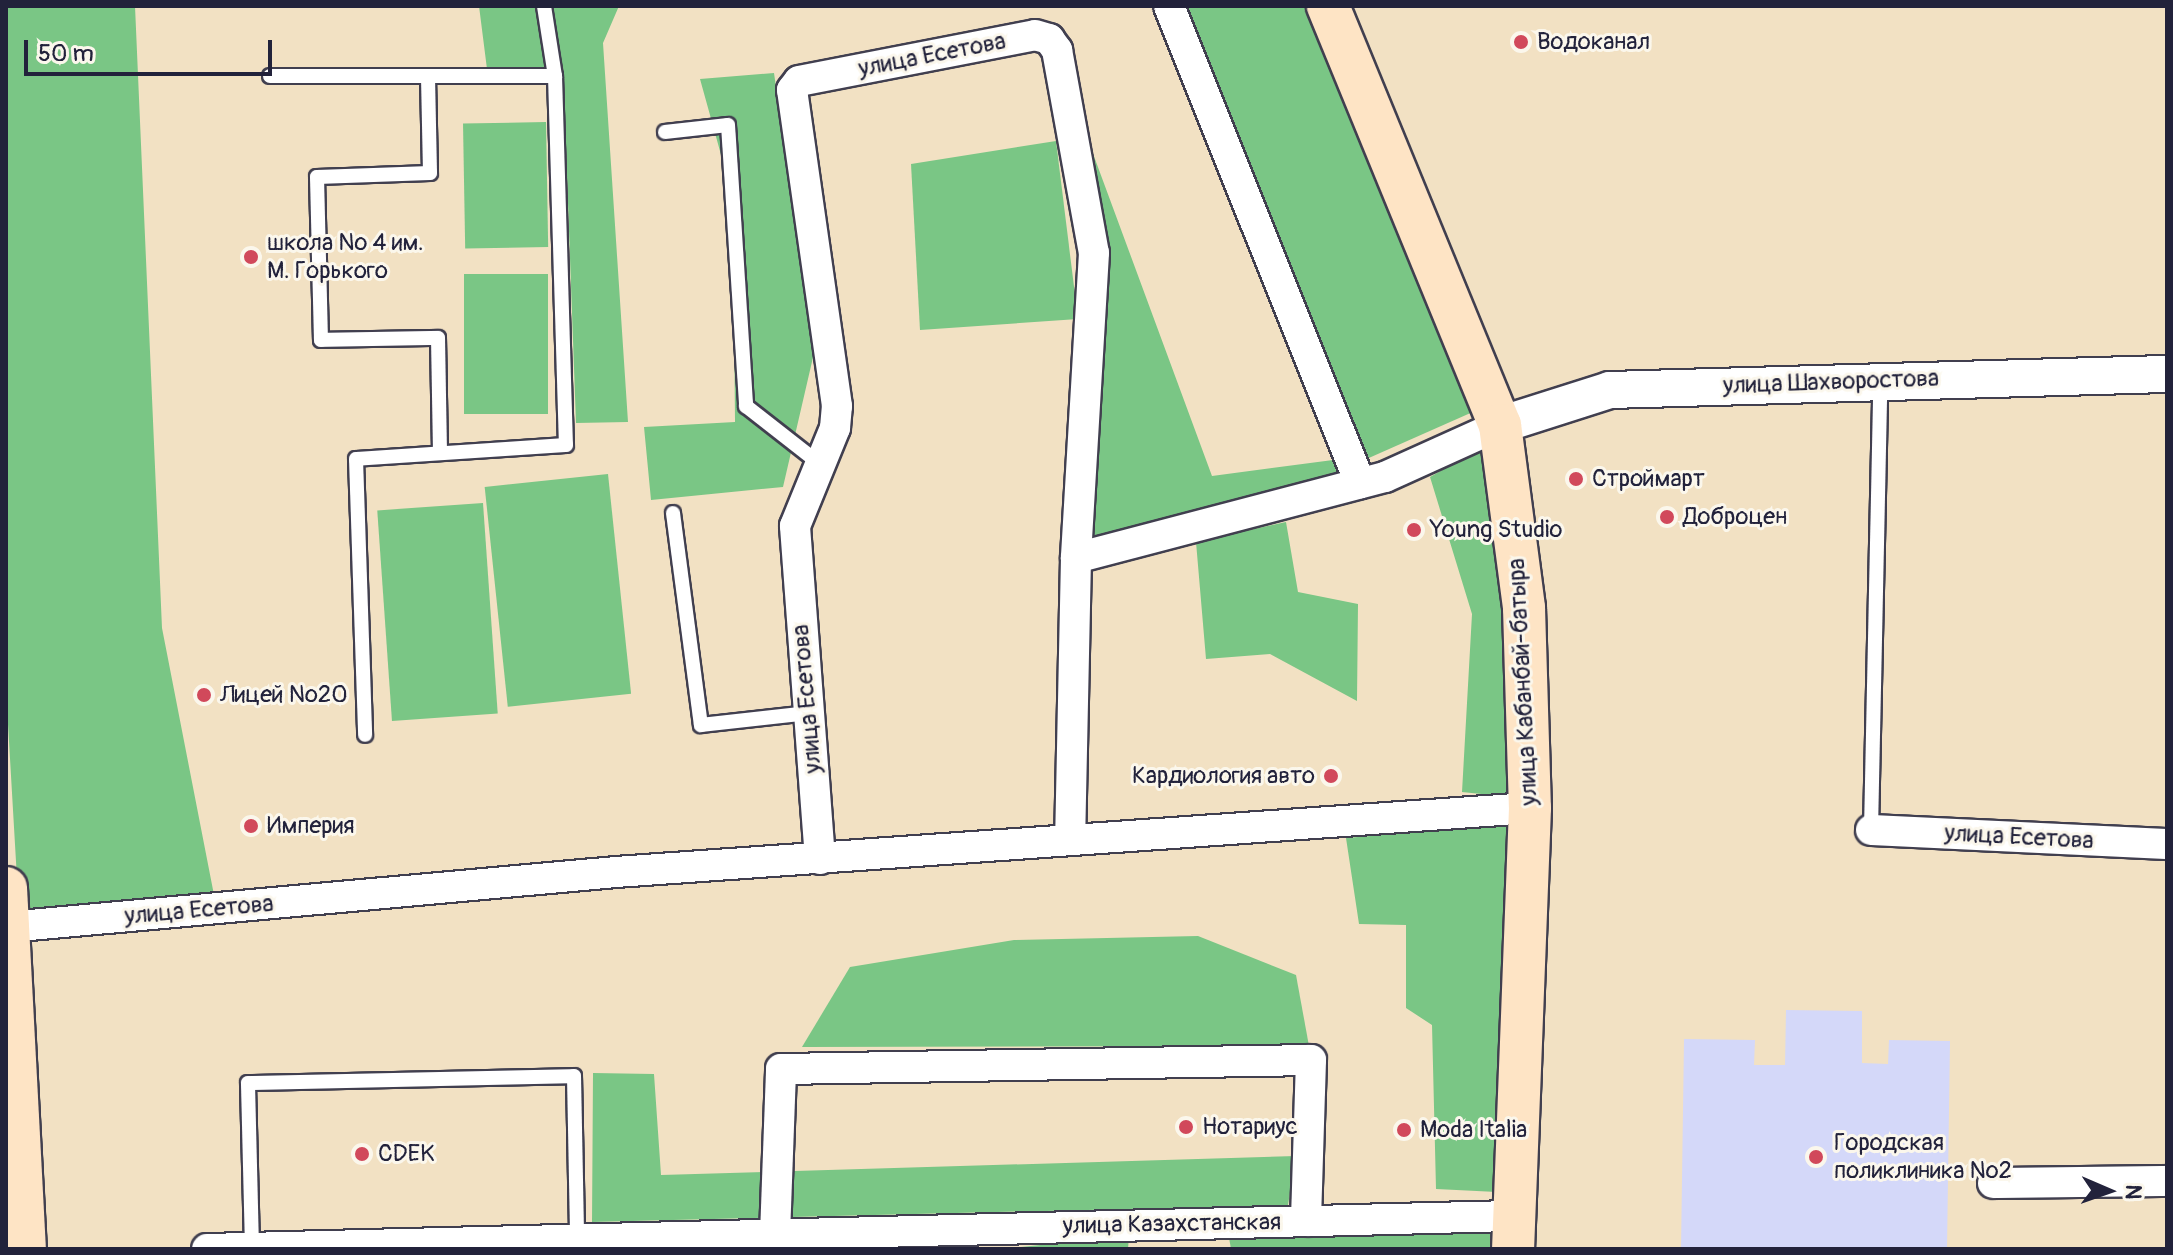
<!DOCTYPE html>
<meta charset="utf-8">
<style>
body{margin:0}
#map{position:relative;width:2173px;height:1255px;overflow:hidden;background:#f2e1c3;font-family:Pangolin,sans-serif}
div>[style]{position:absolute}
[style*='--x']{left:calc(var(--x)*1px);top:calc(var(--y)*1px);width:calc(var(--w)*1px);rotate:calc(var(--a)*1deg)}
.built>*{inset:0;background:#d4d8f9}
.green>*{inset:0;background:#7ac685;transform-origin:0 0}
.roads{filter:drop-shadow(2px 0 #413f4f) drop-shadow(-2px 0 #413f4f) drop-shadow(0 2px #413f4f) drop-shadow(0 -2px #413f4f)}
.service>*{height:14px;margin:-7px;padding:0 7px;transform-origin:7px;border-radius:7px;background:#fff}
.minor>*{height:30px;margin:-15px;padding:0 15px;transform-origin:15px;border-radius:15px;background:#fff}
.tertiary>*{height:36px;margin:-18px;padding:0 18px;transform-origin:18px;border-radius:18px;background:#fff}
.secondary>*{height:42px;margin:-21px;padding:0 21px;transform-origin:21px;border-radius:21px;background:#fee4c5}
.dots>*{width:22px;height:22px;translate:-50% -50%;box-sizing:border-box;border:4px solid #fbf7ec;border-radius:50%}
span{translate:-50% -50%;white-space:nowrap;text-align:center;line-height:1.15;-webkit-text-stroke:6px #fbf7ec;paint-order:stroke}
.poi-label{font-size:24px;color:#22223b}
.left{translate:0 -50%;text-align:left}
.right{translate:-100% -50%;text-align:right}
.street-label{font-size:24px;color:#22223b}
.frame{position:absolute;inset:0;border:8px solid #22223b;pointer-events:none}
.north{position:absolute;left:2069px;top:1151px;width:80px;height:80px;-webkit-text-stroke:6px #fbf7ec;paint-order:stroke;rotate:92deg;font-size:22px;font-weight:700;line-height:32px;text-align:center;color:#22223b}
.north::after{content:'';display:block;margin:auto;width:28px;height:36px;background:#22223b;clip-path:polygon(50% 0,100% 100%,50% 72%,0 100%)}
.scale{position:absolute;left:24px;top:40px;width:248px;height:36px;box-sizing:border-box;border:4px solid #22223b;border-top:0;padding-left:10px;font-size:24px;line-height:28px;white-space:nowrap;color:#22223b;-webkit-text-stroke:6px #fbf7ec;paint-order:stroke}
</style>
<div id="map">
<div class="built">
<div style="clip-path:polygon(1786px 1010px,1862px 1011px,1862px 1063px,1888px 1064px,1889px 1040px,1950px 1041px,1947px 1249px,1681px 1249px,1684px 1039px,1755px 1040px,1754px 1065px,1785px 1065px)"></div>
</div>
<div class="green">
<div style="clip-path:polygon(6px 6px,135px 6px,162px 628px,214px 895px,19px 913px,6px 690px)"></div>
<div style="clip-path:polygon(479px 6px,619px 6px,603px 43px,628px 422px,576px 423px,563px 66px,488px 77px)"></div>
<div style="clip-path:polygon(1180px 6px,1306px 6px,1475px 411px,1362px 461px)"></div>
<div style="clip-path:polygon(774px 73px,814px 353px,783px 487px,651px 500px,644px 427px,735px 422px,733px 198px,700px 79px)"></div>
<div style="left:546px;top:122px;width:125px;height:83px;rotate:89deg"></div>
<div style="clip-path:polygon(1085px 132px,1212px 476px,1333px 460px,1339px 480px,1084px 547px)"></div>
<div style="clip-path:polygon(1056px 141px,1078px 319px,920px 330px,911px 164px)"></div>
<div style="left:548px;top:274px;width:140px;height:84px;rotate:90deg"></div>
<div style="clip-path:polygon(1491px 442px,1520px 798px,1462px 792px,1472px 614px,1430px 477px)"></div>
<div style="left:608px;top:474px;width:221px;height:124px;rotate:84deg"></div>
<div style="left:483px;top:503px;width:211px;height:106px;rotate:86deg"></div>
<div style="clip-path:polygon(1286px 522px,1298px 592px,1358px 604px,1357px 701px,1270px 654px,1206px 659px,1196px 542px)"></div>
<div style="clip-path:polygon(1514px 824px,1497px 1192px,1436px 1189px,1432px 1025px,1406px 1008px,1406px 925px,1359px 924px,1346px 838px)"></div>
<div style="clip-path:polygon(1198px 936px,1296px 975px,1309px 1046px,802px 1047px,850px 967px,1014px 940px)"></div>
<div style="clip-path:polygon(593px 1073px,654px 1074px,661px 1175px,1296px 1156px,1288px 1205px,592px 1222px)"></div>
<div style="clip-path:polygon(1500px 1227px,1499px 1249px,1231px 1249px,1228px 1232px)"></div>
<div style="clip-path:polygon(1129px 1236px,1128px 1249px,1000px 1249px)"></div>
</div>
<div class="roads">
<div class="service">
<div style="--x:544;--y:6;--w:71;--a:81.1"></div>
<div style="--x:270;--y:76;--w:285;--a:0"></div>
<div style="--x:555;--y:76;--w:369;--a:88.3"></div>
<div style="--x:566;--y:445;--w:210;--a:176.2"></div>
<div style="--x:356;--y:459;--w:276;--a:88.1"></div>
<div style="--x:428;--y:77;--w:96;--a:88.8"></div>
<div style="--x:430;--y:173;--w:113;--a:178"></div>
<div style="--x:317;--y:177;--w:163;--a:88.6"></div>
<div style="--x:321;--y:340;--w:117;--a:-1"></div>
<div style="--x:438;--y:338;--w:115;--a:89"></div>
<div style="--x:665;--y:132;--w:63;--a:-6.3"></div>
<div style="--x:728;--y:125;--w:282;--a:86.3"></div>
<div style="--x:746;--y:406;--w:94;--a:38.1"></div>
<div style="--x:673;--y:513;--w:214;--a:82.5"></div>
<div style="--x:701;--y:725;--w:108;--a:-6.4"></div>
<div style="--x:1871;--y:830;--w:446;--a:-88.8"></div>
<div style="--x:252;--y:1248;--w:165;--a:-91.4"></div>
<div style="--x:248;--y:1083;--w:326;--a:-1.2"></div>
<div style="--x:574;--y:1076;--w:163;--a:88.9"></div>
</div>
<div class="minor">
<div style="--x:1169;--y:6;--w:514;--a:68.18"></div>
<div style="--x:1076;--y:558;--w:319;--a:-14.7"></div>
<div style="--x:1385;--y:477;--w:126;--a:-24.3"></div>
<div style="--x:1871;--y:830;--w:296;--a:2.7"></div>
<div style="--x:820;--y:859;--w:334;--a:-94.3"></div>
<div style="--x:795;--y:526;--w:106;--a:-67.8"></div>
<div style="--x:835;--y:428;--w:22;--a:-85"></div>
<div style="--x:837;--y:406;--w:319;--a:-98.1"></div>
<div style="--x:792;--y:90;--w:11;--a:-52"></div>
<div style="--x:799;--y:81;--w:240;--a:-11"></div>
<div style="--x:1035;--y:35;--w:15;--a:16"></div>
<div style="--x:1049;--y:39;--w:14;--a:54"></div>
<div style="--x:1057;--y:50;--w:206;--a:79.7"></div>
<div style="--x:1094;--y:253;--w:306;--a:93.4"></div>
<div style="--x:1076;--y:558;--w:282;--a:91.2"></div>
<div style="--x:8;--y:927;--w:610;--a:-5.17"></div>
<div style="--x:616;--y:872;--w:916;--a:-4.01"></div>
<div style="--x:1993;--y:1183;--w:174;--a:-0.7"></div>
<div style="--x:775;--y:1235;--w:166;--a:-87.9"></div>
<div style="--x:781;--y:1069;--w:530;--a:-0.97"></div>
<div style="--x:1311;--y:1060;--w:161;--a:91.8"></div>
<div style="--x:207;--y:1249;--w:1307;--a:-1.45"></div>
</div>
<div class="tertiary">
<div style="--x:1500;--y:425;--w:115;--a:-17.7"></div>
<div style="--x:1610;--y:390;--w:557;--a:-1.65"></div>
</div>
<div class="secondary">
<div style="--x:1328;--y:6;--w:453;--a:67.7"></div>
<div style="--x:1500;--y:425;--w:185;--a:82.5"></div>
<div style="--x:1524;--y:608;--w:200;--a:88.3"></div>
<div style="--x:1530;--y:808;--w:441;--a:92.2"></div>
<div style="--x:6;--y:888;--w:361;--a:87"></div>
</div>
</div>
<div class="dots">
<div style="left:1521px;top:42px;background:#d1495b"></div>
<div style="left:251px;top:257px;background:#d1495b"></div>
<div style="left:1576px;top:479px;background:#d1495b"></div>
<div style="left:1667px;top:517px;background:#d1495b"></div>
<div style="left:1414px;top:530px;background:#d1495b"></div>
<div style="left:204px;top:695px;background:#d1495b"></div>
<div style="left:1331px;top:776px;background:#d1495b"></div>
<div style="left:251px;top:826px;background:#d1495b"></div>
<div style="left:1186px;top:1127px;background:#d1495b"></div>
<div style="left:1404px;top:1130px;background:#d1495b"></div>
<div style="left:362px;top:1154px;background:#d1495b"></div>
<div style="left:1816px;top:1157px;background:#d1495b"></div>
</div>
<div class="poi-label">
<span class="left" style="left:1537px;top:42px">Водоканал</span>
<span class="left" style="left:267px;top:257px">школа № 4 им.<br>М. Горького</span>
<span class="left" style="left:1592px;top:479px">Строймарт</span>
<span class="left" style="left:1683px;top:517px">Доброцен</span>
<span class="left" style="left:1430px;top:530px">Young Studio</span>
<span class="left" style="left:220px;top:695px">Лицей №20</span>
<span class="right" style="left:1315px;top:776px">Кардиология авто</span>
<span class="left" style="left:267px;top:826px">Империя</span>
<span class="left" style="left:1202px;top:1127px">Нотариус</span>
<span class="left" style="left:1420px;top:1130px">Moda Italia</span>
<span class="left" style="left:1834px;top:1157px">Городская<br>поликлиника №2</span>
<span class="left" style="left:378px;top:1154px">CDEK</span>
</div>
<div class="street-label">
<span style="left:932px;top:55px;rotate:-11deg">улица Есетова</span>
<span style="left:1831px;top:382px;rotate:-2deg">улица Шахворостова</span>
<span style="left:1523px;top:682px;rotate:-93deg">улица Кабанбай-батыра</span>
<span style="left:807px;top:699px;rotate:-95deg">улица Есетова</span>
<span style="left:2019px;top:837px;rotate:3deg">улица Есетова</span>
<span style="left:199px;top:910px;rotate:-5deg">улица Есетова</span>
<span style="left:1172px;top:1224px;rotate:-1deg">улица Казахстанская</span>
</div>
<div class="frame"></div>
<div class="north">N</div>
<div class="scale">50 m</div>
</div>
